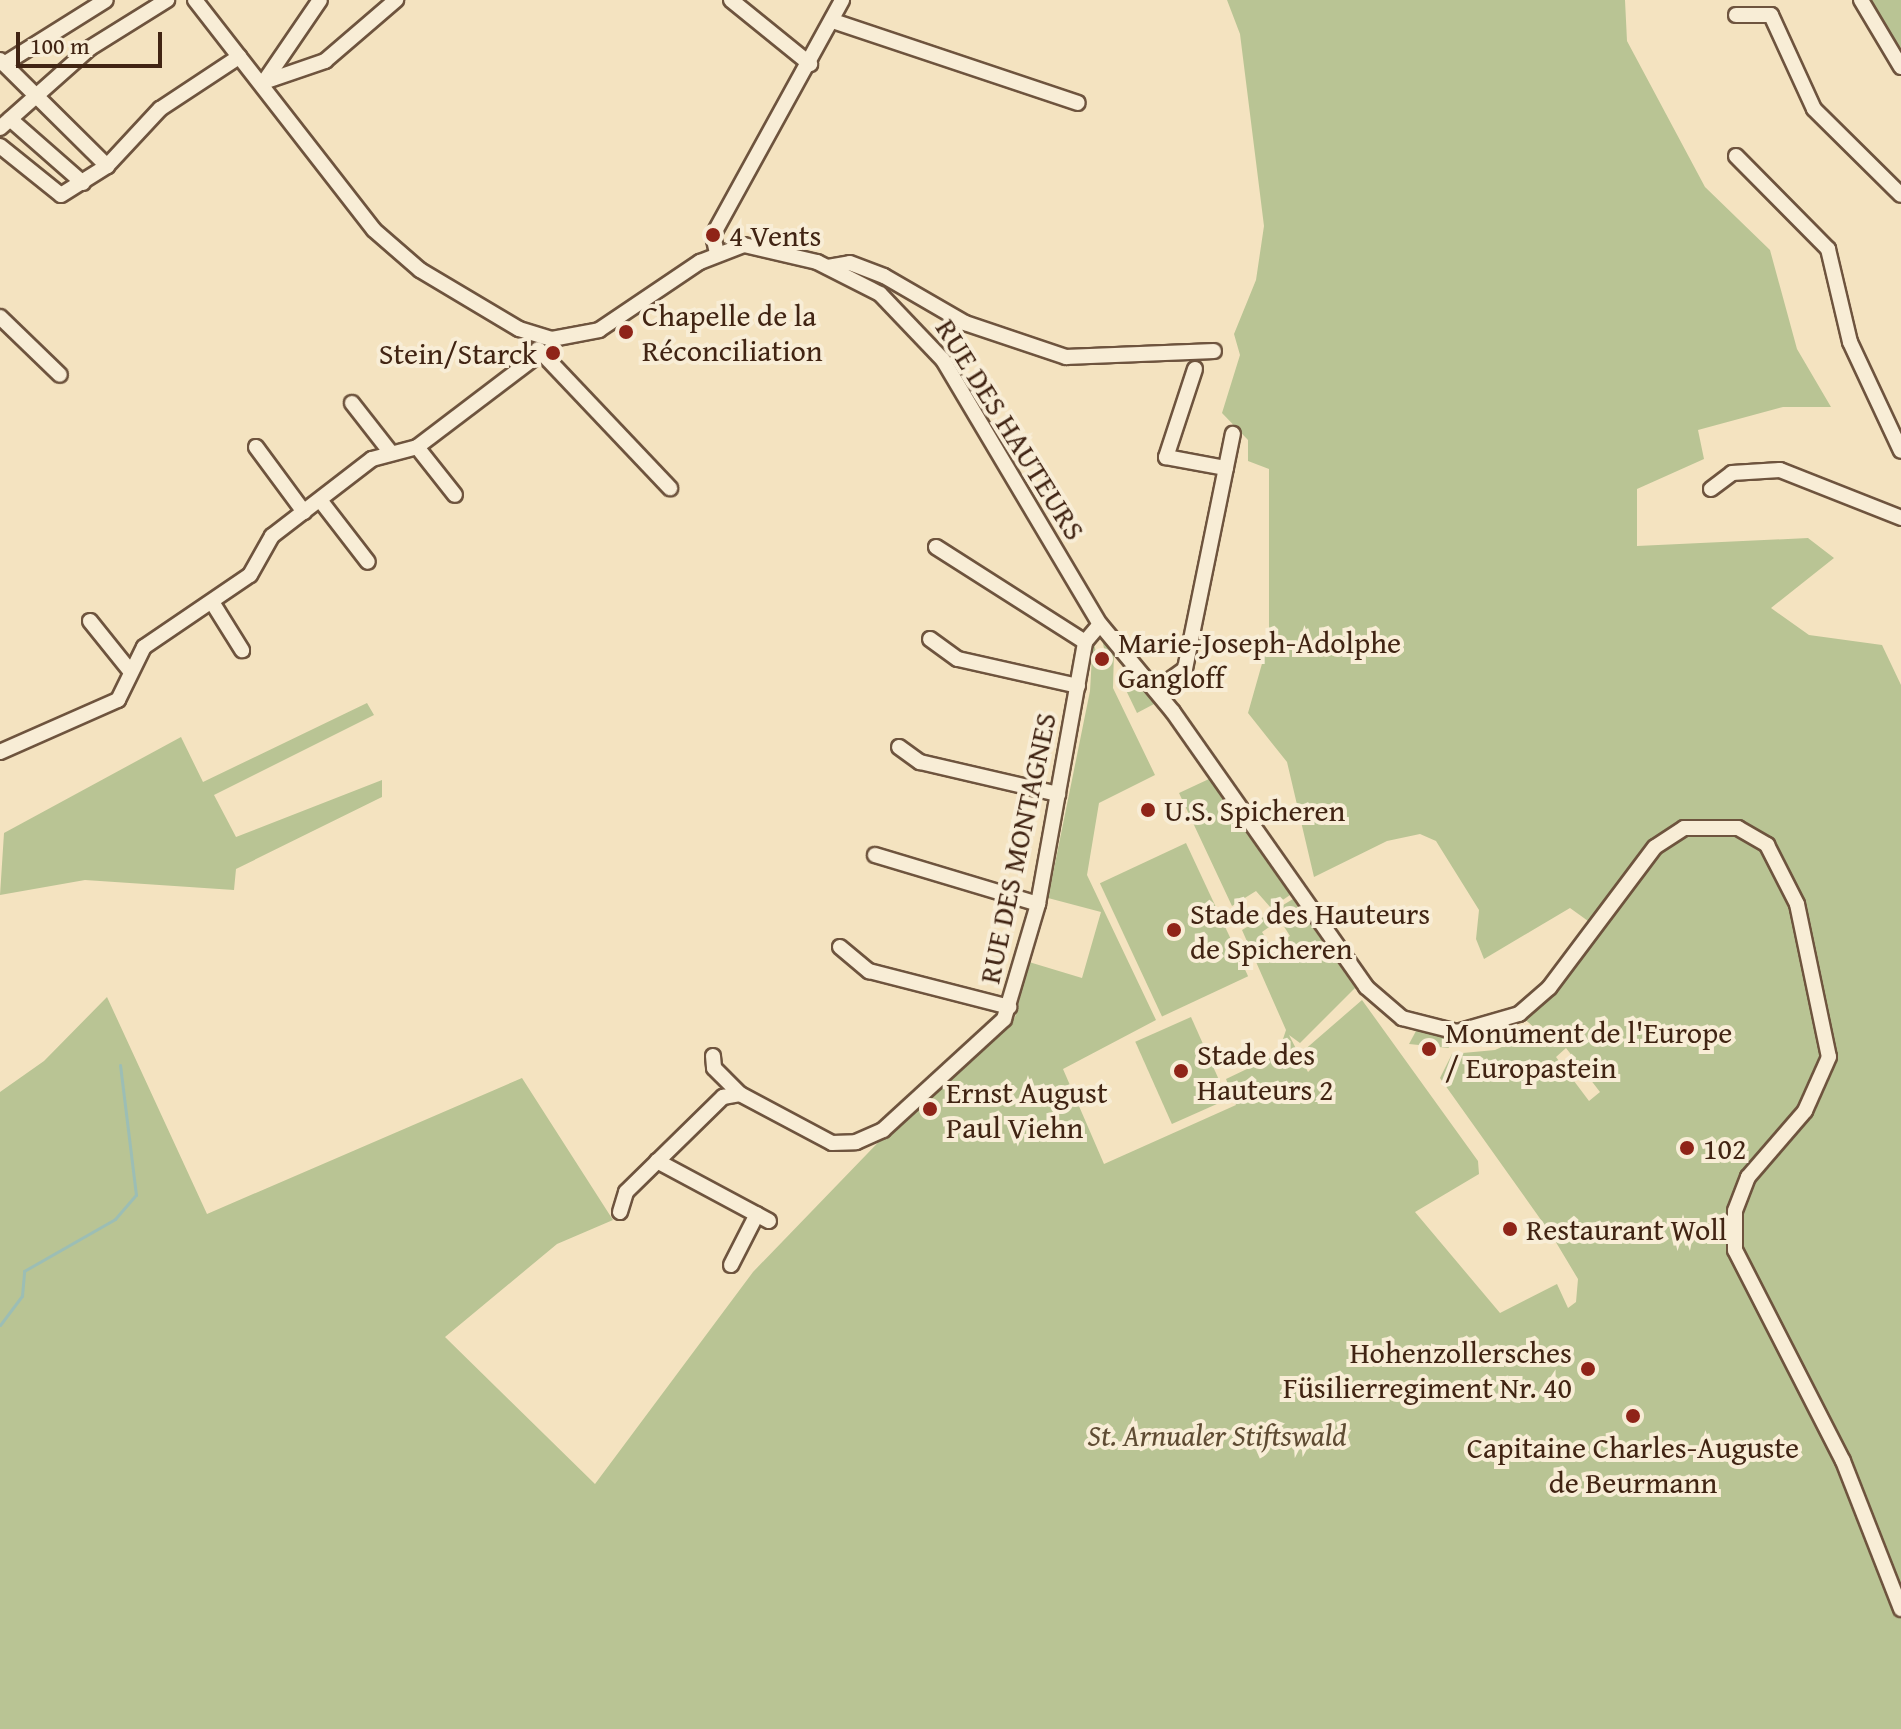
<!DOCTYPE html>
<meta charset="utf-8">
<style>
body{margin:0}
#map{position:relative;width:1901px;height:1729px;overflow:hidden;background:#f4e3c0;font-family:"Gentium Book Plus",serif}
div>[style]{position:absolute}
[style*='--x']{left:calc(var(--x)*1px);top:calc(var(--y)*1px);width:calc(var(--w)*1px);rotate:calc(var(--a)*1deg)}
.green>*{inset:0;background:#b9c494;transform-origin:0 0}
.stream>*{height:3px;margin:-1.5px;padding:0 1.5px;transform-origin:1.5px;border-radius:1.5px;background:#9cbeb5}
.roads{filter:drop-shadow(2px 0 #6e543e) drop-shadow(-2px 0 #6e543e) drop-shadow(0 2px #6e543e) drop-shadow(0 -2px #6e543e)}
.minor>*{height:14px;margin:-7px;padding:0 7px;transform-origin:7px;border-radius:7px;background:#f8edd6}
.dots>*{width:22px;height:22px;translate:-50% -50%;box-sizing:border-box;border:4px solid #f8edd6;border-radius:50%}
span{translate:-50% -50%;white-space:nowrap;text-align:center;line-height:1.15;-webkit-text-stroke:8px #f8edd6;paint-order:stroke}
.poi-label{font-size:30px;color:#412413}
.left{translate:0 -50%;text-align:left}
.right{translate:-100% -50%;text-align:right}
.street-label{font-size:30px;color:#412413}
.park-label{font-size:30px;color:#5f4c33;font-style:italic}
.scale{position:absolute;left:16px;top:32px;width:146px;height:36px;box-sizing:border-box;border:4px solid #412413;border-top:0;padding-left:10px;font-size:24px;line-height:28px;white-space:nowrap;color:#412413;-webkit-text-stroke:6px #f8edd6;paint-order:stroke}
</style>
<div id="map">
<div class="green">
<div style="clip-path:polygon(evenodd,1227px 0,1625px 0,1627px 41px,1705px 187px,1770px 250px,1797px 349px,1831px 407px,1783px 407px,1698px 430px,1704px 459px,1637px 489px,1637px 546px,1808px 538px,1834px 558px,1771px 608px,1809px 635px,1882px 645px,1901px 685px,1901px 1729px,0 1729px,0 1092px,44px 1061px,107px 997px,207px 1214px,522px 1078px,613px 1220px,557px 1244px,445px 1337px,595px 1484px,753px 1272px,894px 1126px,1015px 1017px,1029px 962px,1082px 978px,1101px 912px,1048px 898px,1090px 691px,1093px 638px,1098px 663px,1107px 662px,1102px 639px,1114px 651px,1113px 688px,1155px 775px,1099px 803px,1087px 875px,1156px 1020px,1063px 1069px,1104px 1164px,1236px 1105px,1226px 1079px,1278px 1054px,1286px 1030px,1242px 930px,1293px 899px,1298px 907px,1262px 932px,1272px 948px,1290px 936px,1283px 925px,1302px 912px,1355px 988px,1300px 1043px,1289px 1035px,1308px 1072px,1313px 1067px,1302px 1052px,1362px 1000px,1478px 1161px,1479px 1174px,1415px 1212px,1500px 1313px,1557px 1284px,1568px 1308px,1576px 1302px,1578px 1279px,1551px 1234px,1440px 1078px,1452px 1054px,1495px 1050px,1538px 1031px,1519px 1014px,1595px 926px,1570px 908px,1484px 959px,1476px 939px,1479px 910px,1436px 841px,1420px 834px,1387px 841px,1314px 877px,1287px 762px,1248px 713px,1269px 639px,1269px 469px,1248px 461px,1248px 440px,1222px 413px,1240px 355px,1234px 334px,1256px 280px,1264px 226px,1240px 34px,1227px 0,1566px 1048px,1600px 1092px,1589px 1101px,1556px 1057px,1566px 1048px)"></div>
<div style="clip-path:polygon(1870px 0,1901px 0,1901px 48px,1896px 45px)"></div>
<div style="clip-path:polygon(1126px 667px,1154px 704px,1137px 713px,1123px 684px)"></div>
<div style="clip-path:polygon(367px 703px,374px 715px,214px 795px,236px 837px,382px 780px,382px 797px,236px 869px,234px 890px,85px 880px,0 895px,4px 833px,181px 737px,203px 782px)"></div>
<div style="clip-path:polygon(1209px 779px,1290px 895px,1271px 908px,1256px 891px,1232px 906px,1179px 793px)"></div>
<div style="left:1186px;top:843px;width:147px;height:95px;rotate:65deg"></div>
<div style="left:1191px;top:1017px;width:90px;height:61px;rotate:66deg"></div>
<div style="clip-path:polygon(1416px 1031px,1444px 1037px,1449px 1048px,1409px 1044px)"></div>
</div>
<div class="stream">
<div style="--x:0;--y:1325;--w:36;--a:-53"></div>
<div style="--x:22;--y:1296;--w:25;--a:-85"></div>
<div style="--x:24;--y:1271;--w:105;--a:-29.7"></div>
<div style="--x:115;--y:1219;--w:32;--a:-49"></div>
<div style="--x:136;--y:1195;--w:131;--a:-97"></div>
</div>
<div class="roads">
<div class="minor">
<div style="--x:195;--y:0;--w:291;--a:52.1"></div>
<div style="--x:374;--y:230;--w:61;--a:41"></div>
<div style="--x:420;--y:270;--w:115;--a:30.8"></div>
<div style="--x:519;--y:329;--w:34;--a:17"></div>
<div style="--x:552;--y:339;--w:48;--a:-10.8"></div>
<div style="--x:599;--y:330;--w:122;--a:-34"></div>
<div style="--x:700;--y:262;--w:47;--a:-21.1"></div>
<div style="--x:744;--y:245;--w:75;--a:13.1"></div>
<div style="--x:817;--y:262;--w:71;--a:26.9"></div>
<div style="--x:880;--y:294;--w:91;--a:46.3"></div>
<div style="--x:943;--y:360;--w:307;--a:59.3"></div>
<div style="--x:1100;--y:624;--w:114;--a:50.3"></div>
<div style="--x:1173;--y:712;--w:336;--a:54.9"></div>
<div style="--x:1366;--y:987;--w:48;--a:40.7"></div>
<div style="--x:1402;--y:1018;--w:57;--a:14.3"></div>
<div style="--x:1457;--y:1032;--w:65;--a:-16.2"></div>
<div style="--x:1519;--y:1014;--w:40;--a:-41"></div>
<div style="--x:1549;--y:988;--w:176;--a:-53.1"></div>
<div style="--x:1655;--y:847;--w:35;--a:-33"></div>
<div style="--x:1684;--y:828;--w:54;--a:0"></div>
<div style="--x:1738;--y:828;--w:34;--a:30"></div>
<div style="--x:1767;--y:845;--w:66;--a:63"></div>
<div style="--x:1797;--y:904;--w:156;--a:78.2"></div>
<div style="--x:1829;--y:1057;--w:59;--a:114"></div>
<div style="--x:1805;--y:1111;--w:87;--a:130.8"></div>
<div style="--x:1748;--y:1177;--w:36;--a:111"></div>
<div style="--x:1735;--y:1211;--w:39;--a:90"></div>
<div style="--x:1735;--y:1250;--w:237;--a:62.9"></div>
<div style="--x:1843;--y:1461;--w:159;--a:68.6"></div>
<div style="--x:731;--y:0;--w:102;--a:39"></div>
<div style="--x:1861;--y:0;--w:78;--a:59.2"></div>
<div style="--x:1736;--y:15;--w:35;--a:0"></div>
<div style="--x:1771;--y:15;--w:103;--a:65.4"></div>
<div style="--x:1814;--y:109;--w:122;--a:44.7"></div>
<div style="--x:833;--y:21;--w:258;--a:18.5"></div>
<div style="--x:0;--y:60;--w:151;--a:44.7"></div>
<div style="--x:4;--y:64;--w:120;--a:-32.1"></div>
<div style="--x:264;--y:82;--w:65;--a:-19"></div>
<div style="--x:325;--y:61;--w:94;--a:-40.7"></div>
<div style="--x:264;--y:82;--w:99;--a:-55.7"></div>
<div style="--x:10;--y:119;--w:97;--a:41.2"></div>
<div style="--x:0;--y:128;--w:120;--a:-41.6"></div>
<div style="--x:90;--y:48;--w:91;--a:-31.9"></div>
<div style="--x:0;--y:146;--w:78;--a:38.8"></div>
<div style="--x:61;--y:195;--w:54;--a:-32.2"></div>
<div style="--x:107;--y:166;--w:78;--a:-47.1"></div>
<div style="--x:160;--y:109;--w:95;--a:-33.4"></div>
<div style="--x:1736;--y:156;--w:131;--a:45.3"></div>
<div style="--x:1828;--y:249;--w:96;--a:76.7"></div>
<div style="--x:1850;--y:342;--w:120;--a:64.9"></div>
<div style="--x:717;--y:253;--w:18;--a:-103"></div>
<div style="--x:713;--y:235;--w:268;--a:-61.2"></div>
<div style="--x:828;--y:267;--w:22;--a:-10"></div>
<div style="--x:850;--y:263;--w:36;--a:21"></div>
<div style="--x:884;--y:276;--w:94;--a:30.1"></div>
<div style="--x:965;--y:323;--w:107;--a:18.6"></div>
<div style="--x:1066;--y:357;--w:148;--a:-2.3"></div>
<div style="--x:0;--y:317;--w:83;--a:44"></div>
<div style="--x:538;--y:349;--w:192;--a:46.5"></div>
<div style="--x:1195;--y:369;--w:93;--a:108.2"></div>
<div style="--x:1166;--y:457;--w:61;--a:10.4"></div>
<div style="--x:352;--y:403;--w:63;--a:52"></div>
<div style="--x:256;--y:447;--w:81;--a:53.6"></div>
<div style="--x:417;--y:447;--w:61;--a:51.6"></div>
<div style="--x:1711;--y:489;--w:26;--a:-37"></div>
<div style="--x:1732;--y:473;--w:48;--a:-3.6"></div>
<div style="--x:1780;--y:470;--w:130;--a:21.6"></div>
<div style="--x:320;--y:500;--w:78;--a:52.3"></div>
<div style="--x:936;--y:547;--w:177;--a:32.5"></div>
<div style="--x:212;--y:602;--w:57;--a:58"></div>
<div style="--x:90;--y:621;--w:64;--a:51.3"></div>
<div style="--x:930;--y:639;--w:34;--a:36"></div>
<div style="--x:958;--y:659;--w:123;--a:12.7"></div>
<div style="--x:1156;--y:690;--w:36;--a:-36"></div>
<div style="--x:1185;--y:669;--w:240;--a:-78.5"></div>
<div style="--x:899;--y:747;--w:26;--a:36"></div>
<div style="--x:920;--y:762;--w:142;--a:13.1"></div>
<div style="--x:0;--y:752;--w:129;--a:-23.8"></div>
<div style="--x:118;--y:700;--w:59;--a:-63.9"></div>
<div style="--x:144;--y:647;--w:128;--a:-34.2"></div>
<div style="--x:250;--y:575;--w:45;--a:-60.6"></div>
<div style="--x:272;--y:536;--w:126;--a:-37.6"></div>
<div style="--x:372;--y:459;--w:47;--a:-14.9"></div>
<div style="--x:417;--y:447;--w:152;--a:-37.2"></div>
<div style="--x:875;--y:855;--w:170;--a:16.7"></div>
<div style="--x:840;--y:947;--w:38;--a:40"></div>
<div style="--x:869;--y:971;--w:145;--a:14.4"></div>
<div style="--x:713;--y:1056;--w:12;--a:85"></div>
<div style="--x:714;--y:1068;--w:37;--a:45"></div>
<div style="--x:657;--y:1161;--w:127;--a:28.2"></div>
<div style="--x:620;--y:1212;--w:21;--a:-73"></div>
<div style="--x:626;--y:1192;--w:136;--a:-44.4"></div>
<div style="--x:723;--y:1097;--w:17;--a:-10"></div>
<div style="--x:740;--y:1094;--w:104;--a:28"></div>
<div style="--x:832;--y:1143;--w:24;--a:-2"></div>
<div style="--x:856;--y:1142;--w:30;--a:-24"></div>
<div style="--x:883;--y:1130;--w:164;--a:-42.5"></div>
<div style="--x:1004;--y:1019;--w:120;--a:-73.5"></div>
<div style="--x:1038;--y:904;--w:266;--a:-79.8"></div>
<div style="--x:1085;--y:642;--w:23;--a:-50"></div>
<div style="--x:731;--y:1265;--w:57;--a:-63"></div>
</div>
</div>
<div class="dots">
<div style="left:713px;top:235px;background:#8f2418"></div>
<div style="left:626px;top:332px;background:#8f2418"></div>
<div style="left:553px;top:353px;background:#8f2418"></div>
<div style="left:1102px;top:659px;background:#8f2418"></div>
<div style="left:1148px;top:810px;background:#8f2418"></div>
<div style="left:1174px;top:930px;background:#8f2418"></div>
<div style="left:1429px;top:1049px;background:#8f2418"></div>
<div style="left:1181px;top:1071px;background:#8f2418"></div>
<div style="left:930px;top:1109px;background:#8f2418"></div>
<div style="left:1687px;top:1148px;background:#8f2418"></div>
<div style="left:1510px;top:1229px;background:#8f2418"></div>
<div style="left:1588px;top:1369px;background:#8f2418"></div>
<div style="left:1633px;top:1416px;background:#8f2418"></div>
</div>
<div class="poi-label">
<span class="left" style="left:729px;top:235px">4 Vents</span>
<span class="left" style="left:642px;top:332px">Chapelle de la<br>Réconciliation</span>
<span class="right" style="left:537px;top:353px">Stein/Starck</span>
<span class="left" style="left:1118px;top:659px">Marie-Joseph-Adolphe<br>Gangloff</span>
<span class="left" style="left:1164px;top:810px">U.S. Spicheren</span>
<span class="left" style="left:1190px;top:930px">Stade des Hauteurs<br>de Spicheren</span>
<span class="left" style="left:1445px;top:1049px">Monument de l'Europe<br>/ Europastein</span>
<span class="left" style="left:1197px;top:1071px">Stade des<br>Hauteurs 2</span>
<span class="left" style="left:946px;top:1109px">Ernst August<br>Paul Viehn</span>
<span class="left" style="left:1703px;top:1148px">102</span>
<span class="left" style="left:1526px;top:1229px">Restaurant Woll</span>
<span class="right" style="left:1572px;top:1369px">Hohenzollersches<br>Füsilierregiment Nr. 40</span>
<span style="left:1633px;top:1464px">Capitaine Charles-Auguste<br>de Beurmann</span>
</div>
<div class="street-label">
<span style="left:1011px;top:429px;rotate:58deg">RUE DES HAUTEURS</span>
<span style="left:1017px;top:848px;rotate:-78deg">RUE DES MONTAGNES</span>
</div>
<div class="park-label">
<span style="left:1217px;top:1435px">St. Arnualer Stiftswald</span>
</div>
<div class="scale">100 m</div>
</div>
